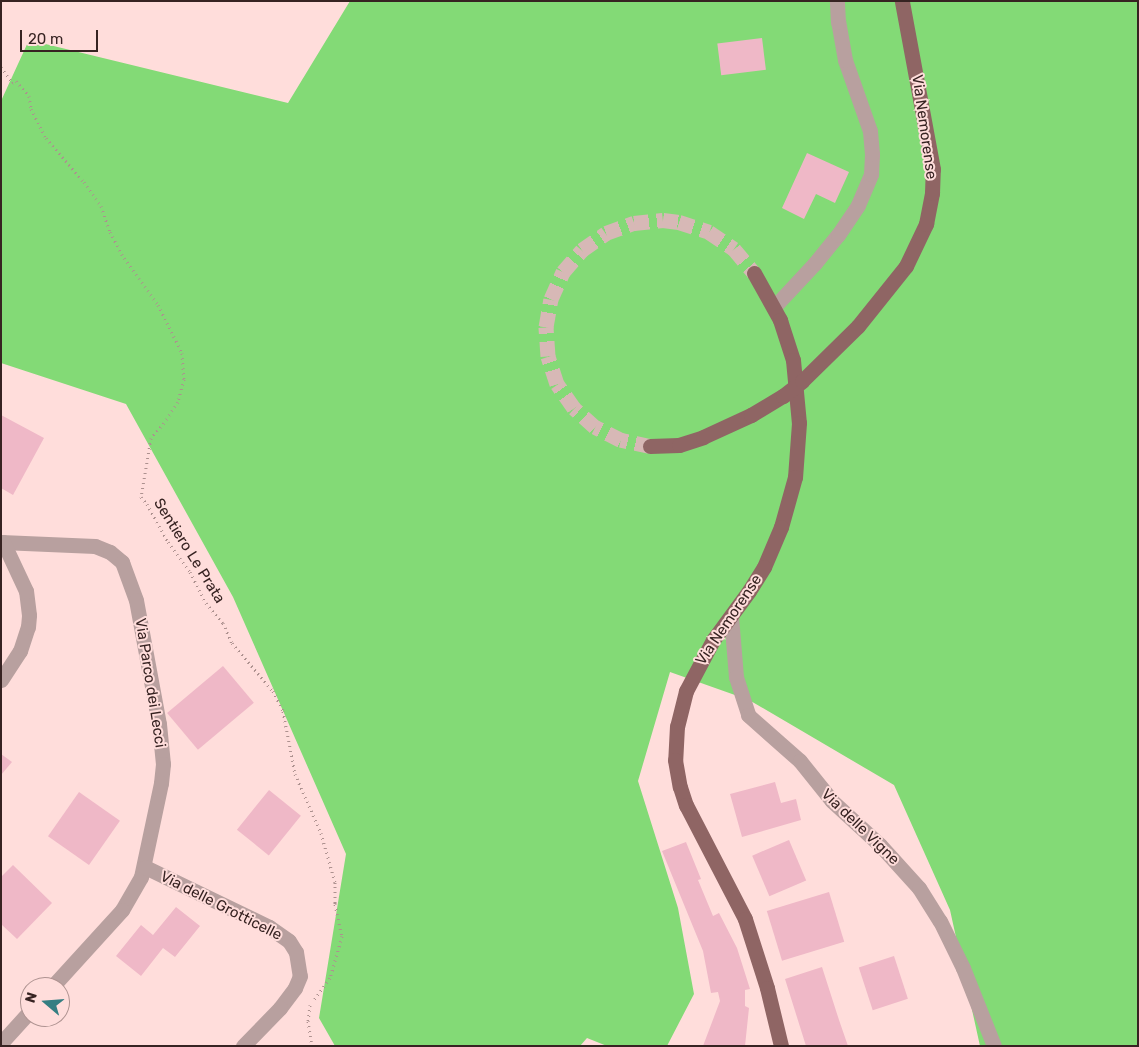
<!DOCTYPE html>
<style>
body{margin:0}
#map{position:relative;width:1139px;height:1047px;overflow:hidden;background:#ffdddb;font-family:Rubik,sans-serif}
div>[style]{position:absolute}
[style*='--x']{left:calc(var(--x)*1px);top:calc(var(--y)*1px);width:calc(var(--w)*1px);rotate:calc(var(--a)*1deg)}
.green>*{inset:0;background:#83da76}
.building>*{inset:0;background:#efb8c7;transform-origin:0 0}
.major-tunnel>*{height:15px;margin-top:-7.5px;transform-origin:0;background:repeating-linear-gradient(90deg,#d7b8b6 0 15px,transparent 0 23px)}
.path>*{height:3px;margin-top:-1.5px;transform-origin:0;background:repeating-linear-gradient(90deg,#ad918f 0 1px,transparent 0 5px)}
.minor>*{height:15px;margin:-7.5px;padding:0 7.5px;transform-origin:7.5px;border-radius:7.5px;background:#b8a09f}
.major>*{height:15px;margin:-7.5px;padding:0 7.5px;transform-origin:7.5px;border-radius:7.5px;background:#8f6564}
.major-bridge>*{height:15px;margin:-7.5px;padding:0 7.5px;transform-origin:7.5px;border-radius:7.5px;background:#8f6564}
span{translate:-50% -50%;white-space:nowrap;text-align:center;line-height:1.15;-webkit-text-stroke:4px #ffdddb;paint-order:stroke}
.street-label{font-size:15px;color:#372322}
.frame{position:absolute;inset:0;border:2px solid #372322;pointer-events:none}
.north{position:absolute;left:20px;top:977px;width:50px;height:50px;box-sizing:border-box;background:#ffdddb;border:1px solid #af9391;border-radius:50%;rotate:288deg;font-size:14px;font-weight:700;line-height:20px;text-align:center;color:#372322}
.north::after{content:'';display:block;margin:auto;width:18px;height:22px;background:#357e82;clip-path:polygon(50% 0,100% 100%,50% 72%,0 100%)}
.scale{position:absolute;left:20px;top:30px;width:78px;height:22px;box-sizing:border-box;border:2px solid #372322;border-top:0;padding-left:6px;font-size:15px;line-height:18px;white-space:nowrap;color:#372322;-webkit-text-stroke:4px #ffdddb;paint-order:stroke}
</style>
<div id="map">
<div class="green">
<div style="clip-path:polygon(350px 1px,1138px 1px,1138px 1046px,980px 1046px,950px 910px,894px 785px,749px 700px,670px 672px,638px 781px,678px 908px,694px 994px,667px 1046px,607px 1046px,587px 1038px,580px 1046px,335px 1046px,319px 1018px,346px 854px,233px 597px,126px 404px,1px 363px,1px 101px,29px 40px,288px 103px)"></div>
</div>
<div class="building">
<div style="left:762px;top:38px;width:32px;height:45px;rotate:83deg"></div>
<div style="clip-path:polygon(807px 153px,849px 172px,835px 203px,816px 194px,804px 219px,782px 208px)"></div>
<div style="clip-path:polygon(1px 415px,44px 438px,13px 495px,1px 488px)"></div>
<div style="left:223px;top:666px;width:48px;height:73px;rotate:50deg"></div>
<div style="clip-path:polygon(1px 754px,12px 762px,1px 775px)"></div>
<div style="clip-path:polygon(775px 782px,781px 803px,796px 799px,801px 820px,742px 837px,730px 794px)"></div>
<div style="left:269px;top:790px;width:41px;height:51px;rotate:39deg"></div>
<div style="left:79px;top:792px;width:50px;height:54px;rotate:35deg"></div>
<div style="left:789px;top:840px;width:44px;height:40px;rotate:67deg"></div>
<div style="clip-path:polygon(686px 842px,701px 879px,698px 880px,713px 916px,719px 913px,737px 948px,750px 989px,745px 990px,745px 1006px,749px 1008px,745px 1046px,703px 1046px,720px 1001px,718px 992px,711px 993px,703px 951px,662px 851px)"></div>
<div style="clip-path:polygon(13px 865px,52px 903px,17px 939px,1px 924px,1px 877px)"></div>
<div style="left:829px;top:892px;width:52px;height:65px;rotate:73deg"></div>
<div style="clip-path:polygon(176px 907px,200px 926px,175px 957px,163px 948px,141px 976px,116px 956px,141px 925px,153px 935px)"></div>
<div style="left:894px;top:956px;width:45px;height:37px;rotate:72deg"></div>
<div style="clip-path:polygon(822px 967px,839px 1020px,848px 1046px,806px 1046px,785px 979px)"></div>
</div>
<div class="major-tunnel">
<div style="--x:650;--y:446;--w:30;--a:-168"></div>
<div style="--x:621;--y:440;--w:29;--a:-153"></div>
<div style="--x:595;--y:427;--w:28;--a:-138"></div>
<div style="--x:574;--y:408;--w:29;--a:-125"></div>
<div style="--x:557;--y:384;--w:29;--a:-108"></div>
<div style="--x:548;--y:356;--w:29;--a:-94"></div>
<div style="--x:546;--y:327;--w:28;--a:-80"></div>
<div style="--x:551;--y:299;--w:30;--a:-66"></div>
<div style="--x:563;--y:272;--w:29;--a:-49"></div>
<div style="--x:582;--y:250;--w:29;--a:-35"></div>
<div style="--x:606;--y:233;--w:30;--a:-20"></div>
<div style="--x:634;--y:223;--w:29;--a:-6"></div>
<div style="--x:663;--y:220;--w:16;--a:7"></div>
<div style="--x:679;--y:222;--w:32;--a:18"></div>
<div style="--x:709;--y:232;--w:30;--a:34"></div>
<div style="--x:734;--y:249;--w:31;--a:50"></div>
</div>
<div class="path">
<div style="--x:1;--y:67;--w:19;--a:55"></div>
<div style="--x:12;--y:83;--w:4;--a:-27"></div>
<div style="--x:16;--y:81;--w:20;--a:49"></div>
<div style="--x:29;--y:96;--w:13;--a:81"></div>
<div style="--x:31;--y:109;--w:33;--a:63"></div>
<div style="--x:46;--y:138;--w:58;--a:49.2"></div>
<div style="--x:84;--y:182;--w:29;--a:55"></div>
<div style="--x:101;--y:206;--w:28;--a:71"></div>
<div style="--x:110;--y:232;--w:30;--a:62"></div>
<div style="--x:124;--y:258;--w:58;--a:54.1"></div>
<div style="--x:158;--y:305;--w:54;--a:63.4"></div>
<div style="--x:182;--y:353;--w:26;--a:86"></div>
<div style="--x:184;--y:379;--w:24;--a:105"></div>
<div style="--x:178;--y:402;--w:25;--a:124"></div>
<div style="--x:164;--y:423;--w:20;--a:131"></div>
<div style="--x:151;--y:438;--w:60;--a:99.6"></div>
<div style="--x:141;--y:497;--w:9;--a:49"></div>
<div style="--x:147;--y:504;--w:43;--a:61.1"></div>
<div style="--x:168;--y:542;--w:37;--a:54"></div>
<div style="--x:190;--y:572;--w:35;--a:63"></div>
<div style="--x:206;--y:603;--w:26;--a:50"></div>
<div style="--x:223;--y:623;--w:22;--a:66"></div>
<div style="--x:232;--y:643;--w:63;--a:49.5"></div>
<div style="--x:273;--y:691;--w:22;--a:63"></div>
<div style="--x:283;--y:711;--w:64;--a:79.2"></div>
<div style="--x:295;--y:774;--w:64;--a:66.2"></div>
<div style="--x:321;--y:833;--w:51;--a:74.1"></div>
<div style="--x:335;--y:882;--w:22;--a:90"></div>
<div style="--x:335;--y:904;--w:33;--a:78"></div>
<div style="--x:342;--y:936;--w:44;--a:105.9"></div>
<div style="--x:330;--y:978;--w:27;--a:126"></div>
<div style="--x:310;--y:1005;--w:16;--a:97"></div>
<div style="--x:308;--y:1021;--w:25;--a:81"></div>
</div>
<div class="minor">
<div style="--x:774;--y:307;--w:60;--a:-47"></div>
<div style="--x:815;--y:263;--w:36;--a:-51"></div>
<div style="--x:838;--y:235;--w:36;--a:-56"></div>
<div style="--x:858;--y:205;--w:34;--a:-67"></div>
<div style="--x:871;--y:174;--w:20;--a:-87"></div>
<div style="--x:872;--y:154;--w:23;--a:-95"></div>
<div style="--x:870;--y:131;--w:75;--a:-109.4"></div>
<div style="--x:845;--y:60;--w:39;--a:-100"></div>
<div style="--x:838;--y:22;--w:21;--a:-93"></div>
<div style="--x:1;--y:542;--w:94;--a:2.4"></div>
<div style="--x:95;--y:546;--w:16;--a:22"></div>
<div style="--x:110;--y:552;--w:16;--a:40"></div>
<div style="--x:122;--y:562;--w:40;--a:69.8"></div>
<div style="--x:136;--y:600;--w:126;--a:79.5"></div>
<div style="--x:159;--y:724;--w:40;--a:84.3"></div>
<div style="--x:163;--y:764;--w:19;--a:96"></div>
<div style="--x:161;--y:783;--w:96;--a:102"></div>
<div style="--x:141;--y:877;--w:38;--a:120"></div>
<div style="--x:122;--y:910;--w:104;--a:132.3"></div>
<div style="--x:731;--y:616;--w:61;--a:85.3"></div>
<div style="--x:736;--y:677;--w:40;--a:72"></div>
<div style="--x:748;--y:715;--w:69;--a:41.5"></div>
<div style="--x:800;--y:761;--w:51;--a:51.3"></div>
<div style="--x:832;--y:801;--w:65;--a:42.5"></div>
<div style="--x:880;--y:845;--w:58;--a:47.8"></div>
<div style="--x:919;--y:888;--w:39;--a:58"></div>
<div style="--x:940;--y:921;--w:52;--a:63.9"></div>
<div style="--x:963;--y:968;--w:84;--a:68.3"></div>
<div style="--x:1;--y:680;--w:35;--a:-57"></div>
<div style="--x:20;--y:651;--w:25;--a:-72"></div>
<div style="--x:28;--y:627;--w:12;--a:-85"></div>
<div style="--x:29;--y:615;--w:24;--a:-97"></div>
<div style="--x:26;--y:591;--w:54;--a:-115.1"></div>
<div style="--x:145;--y:867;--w:138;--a:25.8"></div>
<div style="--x:269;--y:927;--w:24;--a:35"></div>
<div style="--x:289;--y:941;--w:13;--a:58"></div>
<div style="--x:296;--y:952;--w:24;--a:81"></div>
<div style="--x:300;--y:976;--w:13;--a:113"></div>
<div style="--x:295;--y:988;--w:25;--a:127"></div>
<div style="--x:280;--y:1008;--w:53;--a:134.2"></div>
<div style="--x:1;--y:1043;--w:43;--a:-47.8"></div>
</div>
<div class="major">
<div style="--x:754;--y:273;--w:54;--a:61"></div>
<div style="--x:780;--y:320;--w:42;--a:72"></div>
<div style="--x:793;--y:360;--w:63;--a:84.6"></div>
<div style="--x:799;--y:423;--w:54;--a:94.2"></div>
<div style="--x:795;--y:477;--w:52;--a:105.6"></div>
<div style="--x:781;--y:527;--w:43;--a:113"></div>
<div style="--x:764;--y:567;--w:28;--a:122"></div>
<div style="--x:749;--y:591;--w:61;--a:126.3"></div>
<div style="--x:713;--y:640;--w:58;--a:117.9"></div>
<div style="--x:686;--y:691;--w:36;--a:104"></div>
<div style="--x:677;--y:726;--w:34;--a:93"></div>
<div style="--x:675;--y:760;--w:27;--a:80"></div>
<div style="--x:680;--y:787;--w:19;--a:72"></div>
<div style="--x:686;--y:805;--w:128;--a:62.6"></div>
<div style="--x:745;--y:919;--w:72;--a:72.3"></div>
<div style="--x:767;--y:988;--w:60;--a:76.4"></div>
<div style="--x:858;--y:326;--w:77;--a:-51.3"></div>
<div style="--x:906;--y:266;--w:47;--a:-64.5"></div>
<div style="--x:926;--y:224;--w:32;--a:-79"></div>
<div style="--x:932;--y:193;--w:24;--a:-88"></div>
<div style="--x:933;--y:169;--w:171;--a:-100.5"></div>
<div style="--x:650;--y:446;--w:29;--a:-2"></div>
<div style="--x:679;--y:445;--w:25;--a:-18"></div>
</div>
<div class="major-bridge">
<div style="--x:703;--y:437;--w:53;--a:-24.6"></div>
<div style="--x:751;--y:415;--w:37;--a:-31"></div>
<div style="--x:783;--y:396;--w:24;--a:-38"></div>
<div style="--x:802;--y:381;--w:78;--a:-44.5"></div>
</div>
<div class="street-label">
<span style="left:924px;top:127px;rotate:82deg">Via Nemorense</span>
<span style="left:189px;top:551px;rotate:58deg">Sentiero Le Prata</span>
<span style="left:729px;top:620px;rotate:-56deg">Via Nemorense</span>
<span style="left:150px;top:683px;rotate:81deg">Via Parco dei Lecci</span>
<span style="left:860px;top:827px;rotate:44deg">Via delle Vigne</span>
<span style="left:221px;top:906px;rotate:27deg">Via delle Grotticelle</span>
</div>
<div class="frame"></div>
<div class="north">N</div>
<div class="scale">20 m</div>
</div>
